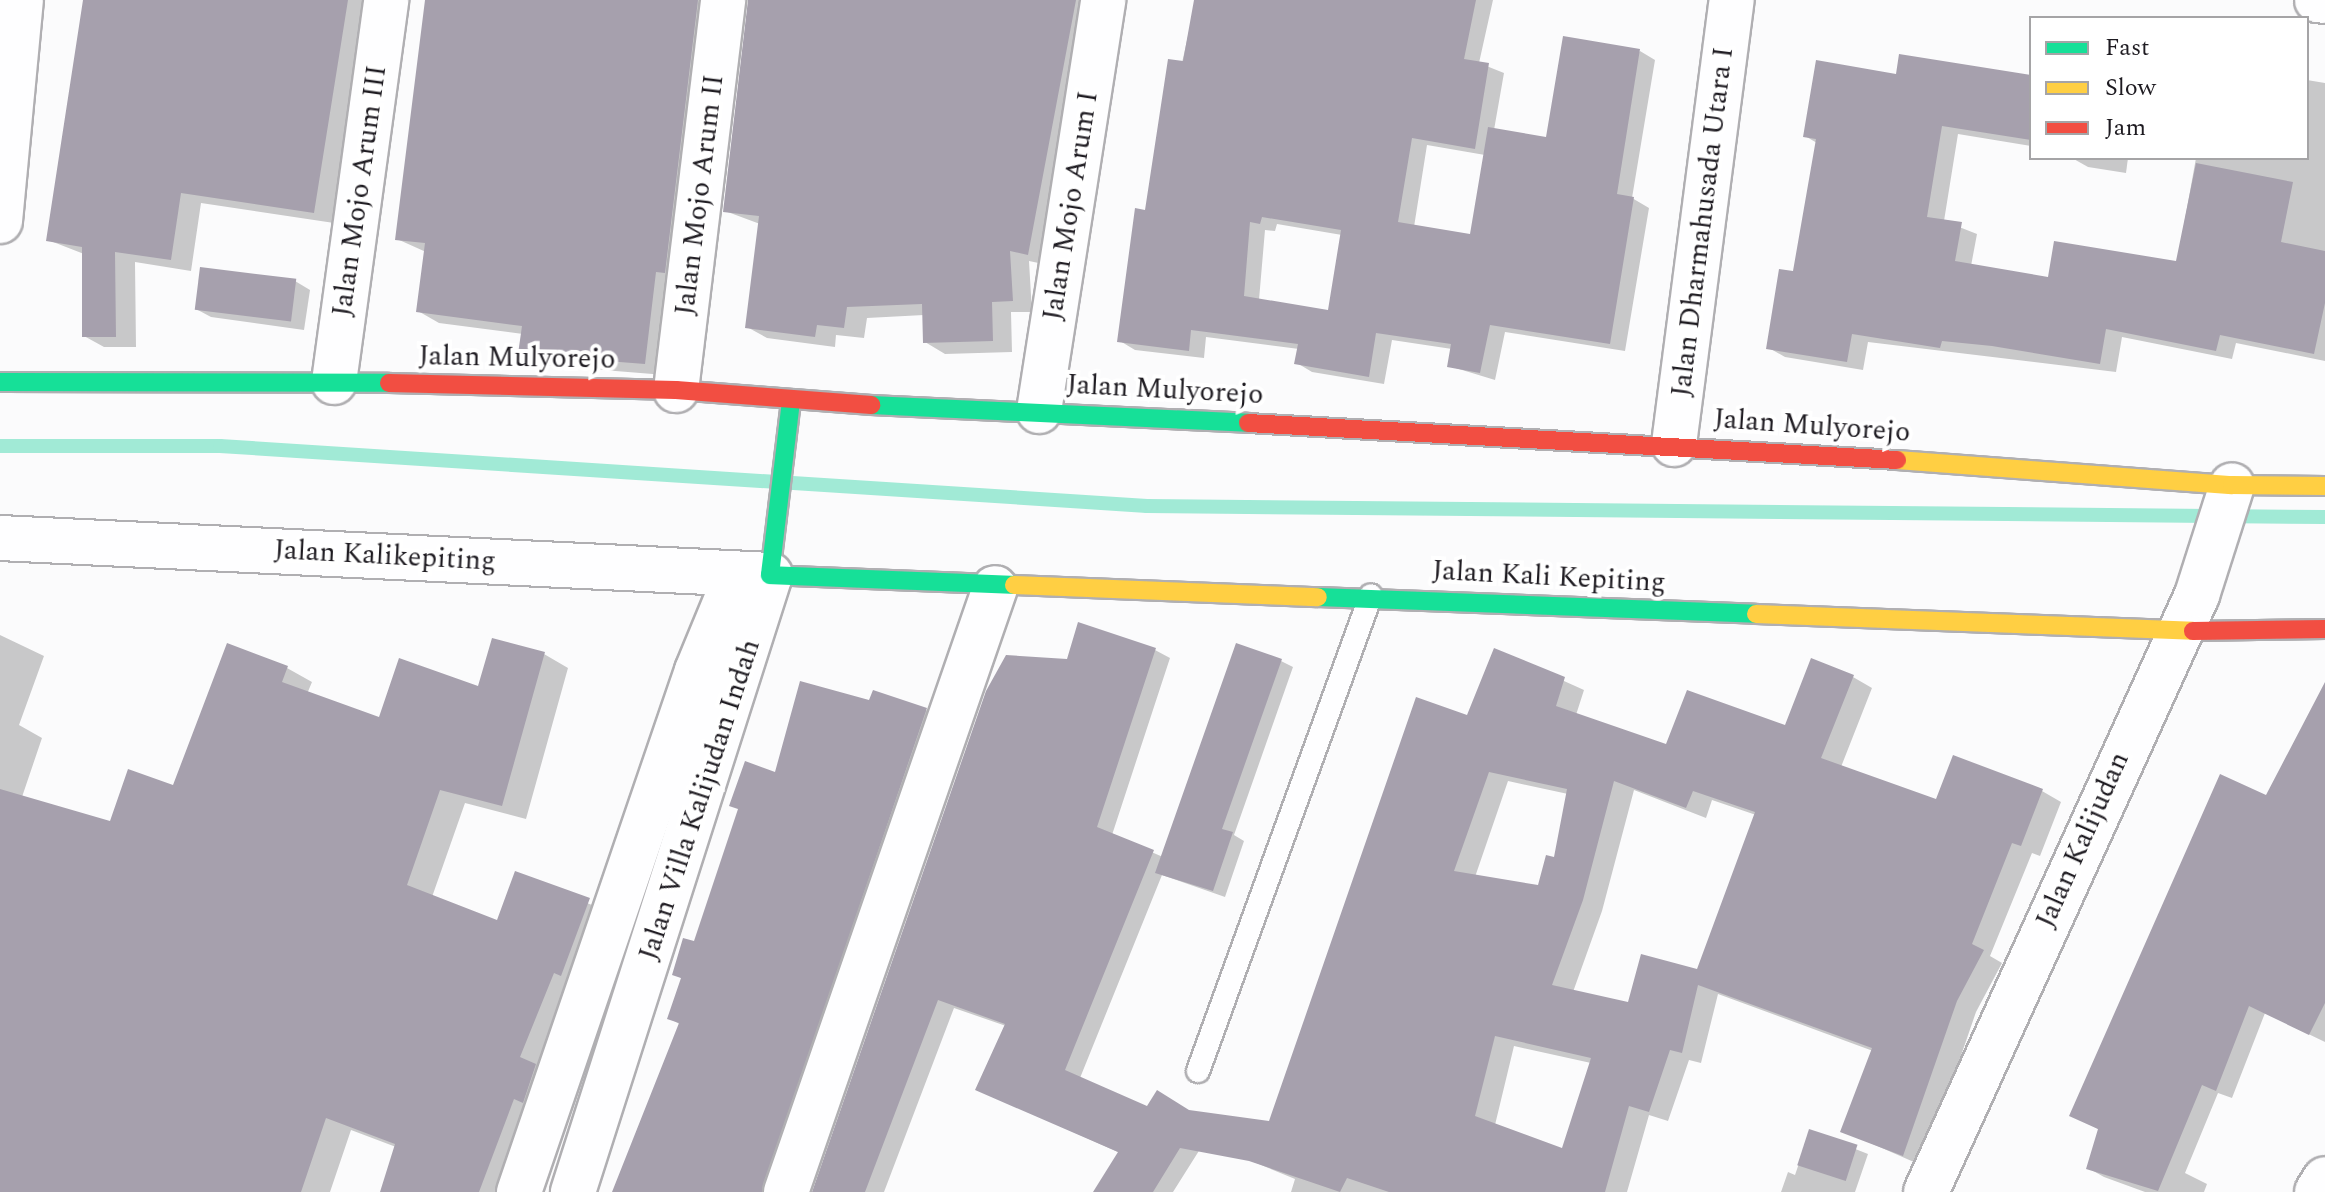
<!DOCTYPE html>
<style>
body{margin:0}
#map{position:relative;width:2325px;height:1192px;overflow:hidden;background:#fbfbfc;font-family:Spectral,serif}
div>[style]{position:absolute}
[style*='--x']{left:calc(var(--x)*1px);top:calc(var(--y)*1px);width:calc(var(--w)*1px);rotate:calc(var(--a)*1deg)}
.shadow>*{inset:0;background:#0003}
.stream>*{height:14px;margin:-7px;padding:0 7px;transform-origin:7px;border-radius:7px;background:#a1ead6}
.building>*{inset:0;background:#a6a0ad;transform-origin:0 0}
.roads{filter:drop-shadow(2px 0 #b0afb2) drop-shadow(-2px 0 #b0afb2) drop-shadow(0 2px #b0afb2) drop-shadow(0 -2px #b0afb2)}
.lane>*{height:22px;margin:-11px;padding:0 11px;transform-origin:11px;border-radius:11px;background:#fefeff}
.street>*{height:44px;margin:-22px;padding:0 22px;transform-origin:22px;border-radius:22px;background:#fefeff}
.fast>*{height:18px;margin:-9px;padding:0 9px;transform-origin:9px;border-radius:9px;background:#16e098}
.slow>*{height:18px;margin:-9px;padding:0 9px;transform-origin:9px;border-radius:9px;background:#ffcf43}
.jam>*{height:18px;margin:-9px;padding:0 9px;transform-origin:9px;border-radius:9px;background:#f24e42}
span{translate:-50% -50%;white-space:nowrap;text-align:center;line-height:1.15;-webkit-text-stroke:8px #fff;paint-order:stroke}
.street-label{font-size:28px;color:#1e1b21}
.legend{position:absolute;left:2029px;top:16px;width:280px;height:144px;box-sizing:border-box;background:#fff;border:2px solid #a5a4a6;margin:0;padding:10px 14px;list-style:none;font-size:24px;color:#1e1b21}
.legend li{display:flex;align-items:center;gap:16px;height:40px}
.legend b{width:40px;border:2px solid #a5a4a6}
</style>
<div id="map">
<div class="shadow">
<div style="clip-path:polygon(85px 0,369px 0,334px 223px,201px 203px,191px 271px,135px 262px,136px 347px,104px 347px,84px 336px,84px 254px,48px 240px)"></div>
<div style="clip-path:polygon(427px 0,723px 0,665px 375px,541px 365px,520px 353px,523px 334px,439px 323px,418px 311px,426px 252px,397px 239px)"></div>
<div style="clip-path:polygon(783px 0,1097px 0,1048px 265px,1029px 261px,1032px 312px,1011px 312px,1012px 352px,945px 354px,925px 342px,924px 315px,867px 318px,864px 338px,836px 335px,835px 347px,767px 338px,747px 327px,760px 224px,725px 211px)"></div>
<div style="clip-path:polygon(evenodd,1196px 0,1493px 0,1479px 63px,1504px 73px,1494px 130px,1548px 140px,1640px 51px,1655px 60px,1632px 198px,1649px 208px,1625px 351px,1505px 332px,1495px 380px,1449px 366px,1452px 349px,1392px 340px,1384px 384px,1312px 372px,1297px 363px,1299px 349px,1206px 337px,1204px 358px,1135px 350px,1120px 341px,1196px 0,1427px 145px,1485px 155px,1472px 237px,1414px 227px,1427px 145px,1196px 0,1277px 224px,1342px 235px,1330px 312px,1259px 300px,1265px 230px,1275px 231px,1277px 224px)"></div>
<div style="clip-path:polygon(1898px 76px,2031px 78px,2031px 146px,1958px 134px,1944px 221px,1977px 234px,1971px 266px,2049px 280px,2177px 263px,2196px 158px,2307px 158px,2307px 80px,2325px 83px,2325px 361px,2236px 343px,2232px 359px,2122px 337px,2116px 372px,1868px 342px,1863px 370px,1785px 357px,1769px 348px,1795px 273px,1817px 143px,1805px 136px)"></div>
<div style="clip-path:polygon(2072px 158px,2128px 158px,2126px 173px,2088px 167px)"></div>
<div style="clip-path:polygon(295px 281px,310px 290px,304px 330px,211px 317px,196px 309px)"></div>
<div style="clip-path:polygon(0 635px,44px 656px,19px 725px,42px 738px,22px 797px,112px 824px,175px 788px,287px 668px,312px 682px,307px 694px,380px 720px,480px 688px,544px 654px,568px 668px,526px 819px,465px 803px,432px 897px,498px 922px,516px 874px,614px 914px,510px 1192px,382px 1192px,396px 1147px,351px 1130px,330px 1192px,0 1192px)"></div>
<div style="clip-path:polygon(1155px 650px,1170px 658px,1112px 835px,1163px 857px,1281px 661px,1293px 667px,1234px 835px,1244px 841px,1225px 897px,1162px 875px,1080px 1078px,1148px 1108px,1214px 1127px,1173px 1192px,1114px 1192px,1120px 1153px,978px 1089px,1006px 1026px,954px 1008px,884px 1192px,815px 1192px,1068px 661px)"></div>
<div style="clip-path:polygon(evenodd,1495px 650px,1584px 690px,1576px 715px,1668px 747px,1786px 728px,1853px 677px,1872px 688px,1841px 767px,1937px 802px,2042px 791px,2061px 802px,2040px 856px,2032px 853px,1990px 956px,2002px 963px,1976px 1012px,1923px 1166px,1843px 1131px,1873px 1051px,1718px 994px,1701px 1063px,1689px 1060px,1668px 1121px,1649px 1115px,1627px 1192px,1291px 1192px,1295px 1179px,1237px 1155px,1270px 1123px,1468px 717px,1495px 650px,1508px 781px,1568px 794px,1556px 860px,1539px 886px,1475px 877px,1508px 781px,1495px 650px,1634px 790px,1706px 818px,1712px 800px,1756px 815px,1699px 972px,1629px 1005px,1573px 992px,1602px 911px,1634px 790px,1495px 650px,1514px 1046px,1591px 1063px,1564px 1151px,1495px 1125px,1514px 1046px)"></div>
<div style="clip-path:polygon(870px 702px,926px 710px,941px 719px,777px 1192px,615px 1192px,681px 1025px,669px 1018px,683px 979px,674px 974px,695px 944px,777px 775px)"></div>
<div style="clip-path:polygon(2325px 739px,2325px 1042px,2265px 1013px,2232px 1098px,2218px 1093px,2185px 1173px,2207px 1184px,2204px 1192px,2145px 1192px,2104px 1177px,2088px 1168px,2100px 1130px,2071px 1115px,2267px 797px)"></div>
<div style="clip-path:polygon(1810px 1131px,1868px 1154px,1855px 1192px,1781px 1192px,1788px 1172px,1795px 1175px)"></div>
</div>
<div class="stream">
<div style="--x:0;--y:446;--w:220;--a:0"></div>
<div style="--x:220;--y:446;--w:929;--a:3.7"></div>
<div style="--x:1147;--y:506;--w:1178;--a:0.54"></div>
</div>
<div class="building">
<div style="clip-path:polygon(83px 0,348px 0,314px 213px,181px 193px,171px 260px,115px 252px,116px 337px,82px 337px,82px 247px,46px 241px)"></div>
<div style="clip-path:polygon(425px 0,698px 0,665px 273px,656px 272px,645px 364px,518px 354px,522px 326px,416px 312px,425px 243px,395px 240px)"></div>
<div style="clip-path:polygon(748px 0,1076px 0,1028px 255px,1010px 251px,1013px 301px,992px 302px,993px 341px,923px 343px,922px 304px,847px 307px,844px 328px,817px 325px,815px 337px,745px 328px,759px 216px,723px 212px)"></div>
<div style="clip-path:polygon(evenodd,1194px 0,1476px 0,1464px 59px,1489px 63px,1475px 149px,1412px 138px,1398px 222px,1470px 234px,1488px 127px,1546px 137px,1563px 36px,1640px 49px,1617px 194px,1634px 197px,1610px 344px,1490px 325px,1480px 373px,1447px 367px,1451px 344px,1376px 333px,1369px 377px,1294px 364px,1298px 344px,1191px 330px,1189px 351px,1117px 342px,1135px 208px,1145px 210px,1168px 59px,1183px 61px,1194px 0,1262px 217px,1341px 230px,1328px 310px,1244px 296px,1250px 222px,1260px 224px,1262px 217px)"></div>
<div style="clip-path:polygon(1899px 54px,2031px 75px,2031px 140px,1942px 126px,1927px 217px,1962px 222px,1955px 261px,2048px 277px,2054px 241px,2176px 261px,2196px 163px,2293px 182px,2281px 242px,2325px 251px,2325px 303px,2314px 354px,2220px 335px,2216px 351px,2106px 329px,2100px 364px,1992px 346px,1942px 341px,1940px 348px,1852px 334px,1847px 362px,1766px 349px,1779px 269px,1793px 271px,1816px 139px,1803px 137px,1816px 60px,1896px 74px)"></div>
<div style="left:200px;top:267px;width:97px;height:43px;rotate:7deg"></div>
<div style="clip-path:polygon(evenodd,1078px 622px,1156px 648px,1097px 827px,1154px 850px,1065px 1070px,1147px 1106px,1157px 1090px,1189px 1110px,1269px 1121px,1416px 697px,1467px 715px,1494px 648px,1565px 677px,1556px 706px,1666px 744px,1687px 690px,1785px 725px,1811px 658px,1854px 675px,1821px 758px,1936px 799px,1953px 755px,2043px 789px,2021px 846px,2012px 843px,1972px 944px,1984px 950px,1957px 1001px,1903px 1156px,1840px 1132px,1872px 1048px,1698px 985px,1682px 1053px,1670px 1050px,1649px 1112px,1629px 1106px,1605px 1192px,1389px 1192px,1347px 1178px,1340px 1192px,1249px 1161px,1180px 1148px,1153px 1192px,1093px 1192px,1118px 1152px,975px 1090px,1005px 1024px,938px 1000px,865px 1192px,812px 1192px,986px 691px,1006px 655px,1067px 659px,1078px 622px,1489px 772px,1567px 789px,1554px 857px,1546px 855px,1538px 885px,1454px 871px,1489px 772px,1078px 622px,1614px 781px,1686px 808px,1693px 791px,1755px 812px,1697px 969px,1641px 954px,1628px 1002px,1552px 985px,1583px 900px,1614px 781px,1078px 622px,1495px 1036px,1591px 1058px,1562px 1148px,1475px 1116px,1495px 1036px)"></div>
<div style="clip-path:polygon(492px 638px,545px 652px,502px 806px,440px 790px,407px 885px,497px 920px,515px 871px,590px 898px,561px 976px,554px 973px,520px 1057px,536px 1064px,523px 1103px,514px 1099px,479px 1192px,380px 1192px,395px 1144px,326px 1118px,301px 1192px,0 1192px,0 789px,110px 821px,128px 769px,173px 785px,227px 643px,288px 666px,282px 682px,379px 717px,399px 658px,478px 686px)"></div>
<div style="clip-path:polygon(1236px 643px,1282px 659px,1222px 829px,1233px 832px,1213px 891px,1155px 873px)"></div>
<div style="clip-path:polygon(800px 681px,869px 700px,873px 690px,927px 708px,762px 1192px,612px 1192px,679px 1023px,667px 1019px,681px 978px,672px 975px,683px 938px,694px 941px,738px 809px,729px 806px,745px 761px,775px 772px)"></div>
<div style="clip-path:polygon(2325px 682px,2325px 1003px,2309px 1035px,2249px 1006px,2216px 1091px,2202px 1085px,2158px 1191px,2086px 1169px,2098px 1129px,2069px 1116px,2220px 774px,2266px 795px)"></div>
<div style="left:1809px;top:1129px;width:51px;height:38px;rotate:18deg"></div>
</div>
<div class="roads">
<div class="lane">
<div style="--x:1198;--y:1071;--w:506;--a:-70.03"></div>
</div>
<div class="street">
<div style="--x:2317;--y:0;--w:8;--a:7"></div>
<div style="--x:0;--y:221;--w:222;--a:-84.6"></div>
<div style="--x:334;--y:382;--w:386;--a:-82.2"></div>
<div style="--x:676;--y:390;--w:393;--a:-83.1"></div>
<div style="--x:1039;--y:411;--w:416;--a:-81.1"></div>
<div style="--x:1674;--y:444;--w:448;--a:-82.6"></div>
<div style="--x:0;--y:538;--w:771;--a:2.75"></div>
<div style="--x:770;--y:575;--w:648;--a:107.71"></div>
<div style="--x:519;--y:1192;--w:551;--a:-71.14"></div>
<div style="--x:697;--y:671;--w:105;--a:-67.6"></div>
<div style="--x:786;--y:1192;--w:639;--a:-70.91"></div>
<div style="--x:1926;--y:1192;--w:656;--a:-65.58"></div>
<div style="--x:2197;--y:595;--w:115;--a:-72.3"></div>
<div style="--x:2317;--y:1192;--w:15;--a:-58"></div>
</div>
<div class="fast">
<div style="--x:0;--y:382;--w:389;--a:0.1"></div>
<div style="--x:791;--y:401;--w:175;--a:96.9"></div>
<div style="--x:770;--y:575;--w:244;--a:2.3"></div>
<div style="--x:871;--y:405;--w:377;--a:2.7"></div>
<div style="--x:1318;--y:597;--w:438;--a:2.2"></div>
</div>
<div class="slow">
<div style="--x:1897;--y:460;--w:336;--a:4.3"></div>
<div style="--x:2232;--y:485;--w:93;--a:0.6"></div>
<div style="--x:1014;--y:585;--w:304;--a:2.3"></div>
<div style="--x:1756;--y:614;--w:437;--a:2.2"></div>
</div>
<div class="jam">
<div style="--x:389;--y:383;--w:287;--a:1.4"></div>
<div style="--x:676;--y:390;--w:196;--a:4.4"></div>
<div style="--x:1248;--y:423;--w:650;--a:3.26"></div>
<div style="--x:2193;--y:631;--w:132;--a:-0.9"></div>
</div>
</div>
<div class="street-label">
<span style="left:360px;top:191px;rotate:-82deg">Jalan Mojo Arum III</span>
<span style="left:700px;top:195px;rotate:-83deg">Jalan Mojo Arum II</span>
<span style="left:1071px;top:206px;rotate:-81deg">Jalan Mojo Arum I</span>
<span style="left:1703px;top:222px;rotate:-83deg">Jalan Dharmahusada Utara I</span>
<span style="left:517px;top:358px;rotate:1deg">Jalan Mulyorejo</span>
<span style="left:1165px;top:390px;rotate:3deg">Jalan Mulyorejo</span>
<span style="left:1812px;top:426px;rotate:4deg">Jalan Mulyorejo</span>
<span style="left:385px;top:556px;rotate:3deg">Jalan Kalikepiting</span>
<span style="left:1549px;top:577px;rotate:3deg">Jalan Kali Kepiting</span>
<span style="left:700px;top:800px;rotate:-72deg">Jalan Villa Kalijudan Indah</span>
<span style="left:2083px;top:840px;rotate:-66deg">Jalan Kalijudan</span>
</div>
<ul class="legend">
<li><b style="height:10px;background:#16e098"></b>Fast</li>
<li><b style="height:10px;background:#ffcf43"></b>Slow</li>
<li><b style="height:10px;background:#f24e42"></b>Jam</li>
</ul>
</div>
